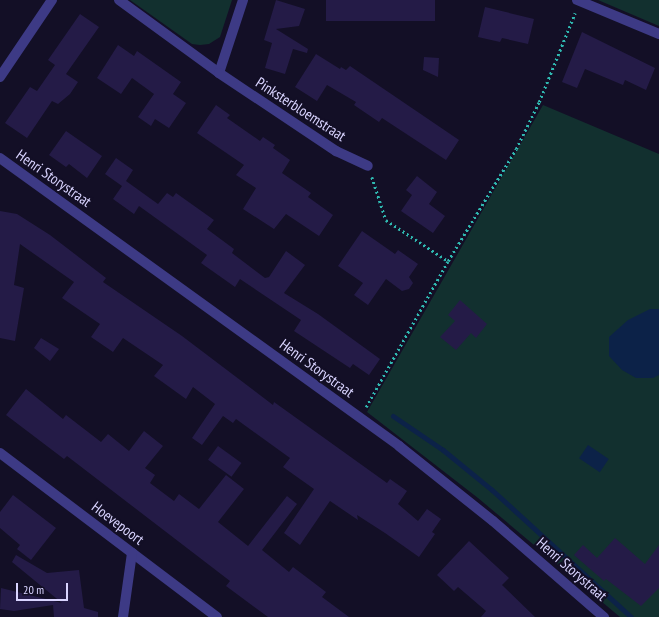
<!DOCTYPE html>
<style>
body{margin:0}
#map{position:relative;width:659px;height:617px;overflow:hidden;background:#130f26;font-family:"PT Sans Narrow",sans-serif}
div>[style]{position:absolute}
[style*='--x']{left:calc(var(--x)*1px);top:calc(var(--y)*1px);width:calc(var(--w)*1px);rotate:calc(var(--a)*1deg)}
.green>*{inset:0;background:#12302f}
.water>*{inset:0;background:#0c2248;transform-origin:0 0}
.stream>*{height:5px;margin:-2.5px;padding:0 2.5px;transform-origin:2.5px;border-radius:2.5px;background:#0c2248}
.building>*{inset:0;background:#241b47;transform-origin:0 0}
.path>*{height:2.5px;margin-top:-1.25px;transform-origin:0;background:repeating-linear-gradient(90deg,#2fb8b0 0 2px,transparent 0 5px)}
.minor>*{height:10px;margin:-5px;padding:0 5px;transform-origin:5px;border-radius:5px;background:#3d3a85}
span{translate:-50% -50%;white-space:nowrap;text-align:center;line-height:1.15;-webkit-text-stroke:4px #130f26;paint-order:stroke}
.street-label{font-size:15px;color:#d9d4ff}
.scale{position:absolute;left:16px;top:583px;width:52px;height:18px;box-sizing:border-box;border:2px solid #d9d4ff;border-top:0;padding-left:5px;font-size:12px;line-height:14px;white-space:nowrap;color:#d9d4ff;-webkit-text-stroke:3px #130f26;paint-order:stroke}
</style>
<div id="map">
<div class="green">
<div style="clip-path:polygon(130px 0,232px 0,220px 37px,209px 44px,200px 45px,192px 44px)"></div>
<div style="clip-path:polygon(598px 0,659px 0,659px 26px)"></div>
<div style="clip-path:polygon(543px 105px,659px 154px,659px 617px,620px 617px,478px 498px,367px 412px)"></div>
</div>
<div class="water">
<div style="clip-path:polygon(650px 309px,659px 309px,659px 375px,653px 378px,636px 378px,622px 370px,609px 356px,609px 337px,628px 320px)"></div>
<div style="left:588px;top:445px;width:25px;height:16px;rotate:34deg"></div>
</div>
<div class="stream">
<div style="--x:393;--y:416;--w:60;--a:34.2"></div>
<div style="--x:443;--y:450;--w:63;--a:39.2"></div>
<div style="--x:492;--y:490;--w:188;--a:42.4"></div>
</div>
<div class="building">
<div style="clip-path:polygon(276px 0,305px 9px,299px 26px,276px 29px,308px 49px,307px 53px,293px 49px,285px 74px,265px 68px,272px 43px,264px 40px)"></div>
<div style="left:326px;top:0;width:109px;height:21px"></div>
<div style="clip-path:polygon(485px 7px,534px 19px,528px 44px,502px 38px,500px 42px,478px 37px)"></div>
<div style="clip-path:polygon(80px 14px,99px 27px,66px 74px,78px 82px,70px 94px,58px 104px,52px 101px,27px 138px,5px 123px,30px 87px,37px 91px,55px 65px,48px 60px)"></div>
<div style="clip-path:polygon(582px 32px,655px 68px,646px 90px,625px 80px,623px 85px,585px 69px,577px 88px,562px 82px)"></div>
<div style="clip-path:polygon(118px 45px,134px 56px,137px 51px,181px 82px,173px 94px,186px 103px,169px 128px,155px 119px,151px 126px,138px 117px,154px 94px,132px 78px,121px 94px,97px 78px)"></div>
<div style="clip-path:polygon(316px 54px,340px 69px,341px 67px,346px 70px,350px 66px,459px 140px,446px 160px,382px 118px,379px 122px,354px 105px,356px 102px,327px 85px,317px 101px,295px 87px)"></div>
<div style="clip-path:polygon(424px 57px,439px 58px,438px 77px,423px 70px)"></div>
<div style="clip-path:polygon(216px 105px,230px 115px,227px 118px,260px 141px,263px 137px,275px 145px,273px 148px,290px 160px,282px 173px,311px 193px,308px 197px,333px 215px,319px 236px,286px 214px,274px 229px,243px 209px,256px 188px,236px 175px,244px 165px,197px 133px)"></div>
<div style="clip-path:polygon(66px 131px,102px 156px,87px 178px,69px 164px,66px 167px,49px 155px)"></div>
<div style="clip-path:polygon(116px 158px,133px 170px,126px 181px,158px 204px,167px 193px,173px 197px,176px 193px,214px 220px,207px 229px,234px 249px,232px 253px,265px 278px,269px 277px,286px 251px,305px 265px,284px 293px,318px 314px,380px 359px,369px 375px,353px 364px,350px 368px,294px 331px,301px 320px,240px 279px,235px 287px,201px 263px,207px 255px,139px 206px,134px 214px,113px 199px,122px 186px,105px 174px)"></div>
<div style="clip-path:polygon(417px 176px,437px 192px,429px 204px,445px 216px,433px 233px,401px 211px,412px 195px,406px 190px)"></div>
<div style="clip-path:polygon(0 211px,17px 214px,50px 235px,106px 278px,103px 282px,182px 336px,273px 405px,274px 402px,387px 483px,390px 479px,407px 491px,398px 504px,418px 521px,427px 509px,441px 519px,432px 532px,435px 534px,419px 557px,385px 533px,357px 515px,358px 520px,330px 501px,300px 545px,284px 533px,314px 489px,283px 467px,290px 458px,236px 419px,233px 423px,223px 416px,202px 445px,192px 438px,215px 404px,193px 387px,186px 399px,154px 376px,163px 365px,123px 338px,113px 352px,91px 337px,100px 324px,62px 298px,74px 282px,20px 244px,14px 285px,24px 288px,15px 341px,0 338px)"></div>
<div style="clip-path:polygon(362px 231px,395px 254px,398px 250px,418px 264px,409px 277px,413px 283px,409px 289px,402px 291px,386px 279px,368px 305px,354px 295px,363px 283px,338px 266px)"></div>
<div style="clip-path:polygon(460px 300px,487px 324px,476px 338px,471px 333px,456px 350px,440px 337px,455px 321px,448px 315px)"></div>
<div style="clip-path:polygon(41px 338px,59px 349px,50px 361px,34px 348px)"></div>
<div style="clip-path:polygon(26px 389px,63px 419px,66px 415px,101px 442px,108px 434px,129px 451px,144px 431px,163px 446px,145px 468px,155px 475px,150px 483px,174px 501px,179px 494px,199px 509px,226px 475px,244px 489px,218px 522px,248px 546px,287px 496px,297px 504px,262px 550px,289px 572px,293px 567px,326px 592px,322px 597px,349px 617px,268px 617px,226px 586px,230px 581px,67px 456px,64px 459px,6px 415px)"></div>
<div style="left:218px;top:446px;width:29px;height:17px;rotate:36deg"></div>
<div style="clip-path:polygon(13px 495px,56px 528px,31px 560px,17px 549px,20px 545px,0 528px,0 512px)"></div>
<div style="clip-path:polygon(615px 538px,645px 564px,659px 545px,659px 588px,641px 606px,606px 579px,604px 581px,574px 555px,583px 545px,597px 558px)"></div>
<div style="clip-path:polygon(469px 541px,509px 578px,502px 585px,535px 617px,481px 617px,486px 611px,458px 587px,454px 591px,437px 575px)"></div>
<div style="clip-path:polygon(16px 555px,47px 573px,79px 570px,84px 608px,98px 612px,98px 617px,54px 617px,53px 605px,14px 611px,0 609px,1px 588px,62px 603px,12px 562px)"></div>
</div>
<div class="path">
<div style="--x:372;--y:177;--w:45;--a:72"></div>
<div style="--x:386;--y:220;--w:74;--a:33.5"></div>
<div style="--x:366;--y:407;--w:167;--a:-60.7"></div>
<div style="--x:448;--y:261;--w:131;--a:-58.7"></div>
<div style="--x:516;--y:149;--w:52;--a:-63.9"></div>
<div style="--x:539;--y:102;--w:96;--a:-68"></div>
</div>
<div class="minor">
<div style="--x:119;--y:0;--w:124;--a:36.1"></div>
<div style="--x:219;--y:73;--w:77;--a:-71.8"></div>
<div style="--x:577;--y:0;--w:89;--a:22.5"></div>
<div style="--x:219;--y:73;--w:141;--a:33.7"></div>
<div style="--x:336;--y:151;--w:35;--a:25"></div>
<div style="--x:0;--y:77;--w:93;--a:-56"></div>
<div style="--x:0;--y:158;--w:492;--a:35.8"></div>
<div style="--x:399;--y:446;--w:120;--a:38.6"></div>
<div style="--x:493;--y:521;--w:147;--a:40.9"></div>
<div style="--x:0;--y:453;--w:272;--a:37.1"></div>
<div style="--x:123;--y:617;--w:65;--a:-82"></div>
</div>
<div class="street-label">
<span style="left:301px;top:109px;rotate:33deg">Pinksterbloemstraat</span>
<span style="left:54px;top:178px;rotate:35deg">Henri Storystraat</span>
<span style="left:317px;top:368px;rotate:36deg">Henri Storystraat</span>
<span style="left:118px;top:523px;rotate:37deg">Hoevepoort</span>
<span style="left:572px;top:569px;rotate:41deg">Henri Storystraat</span>
</div>
<div class="scale">20 m</div>
</div>
